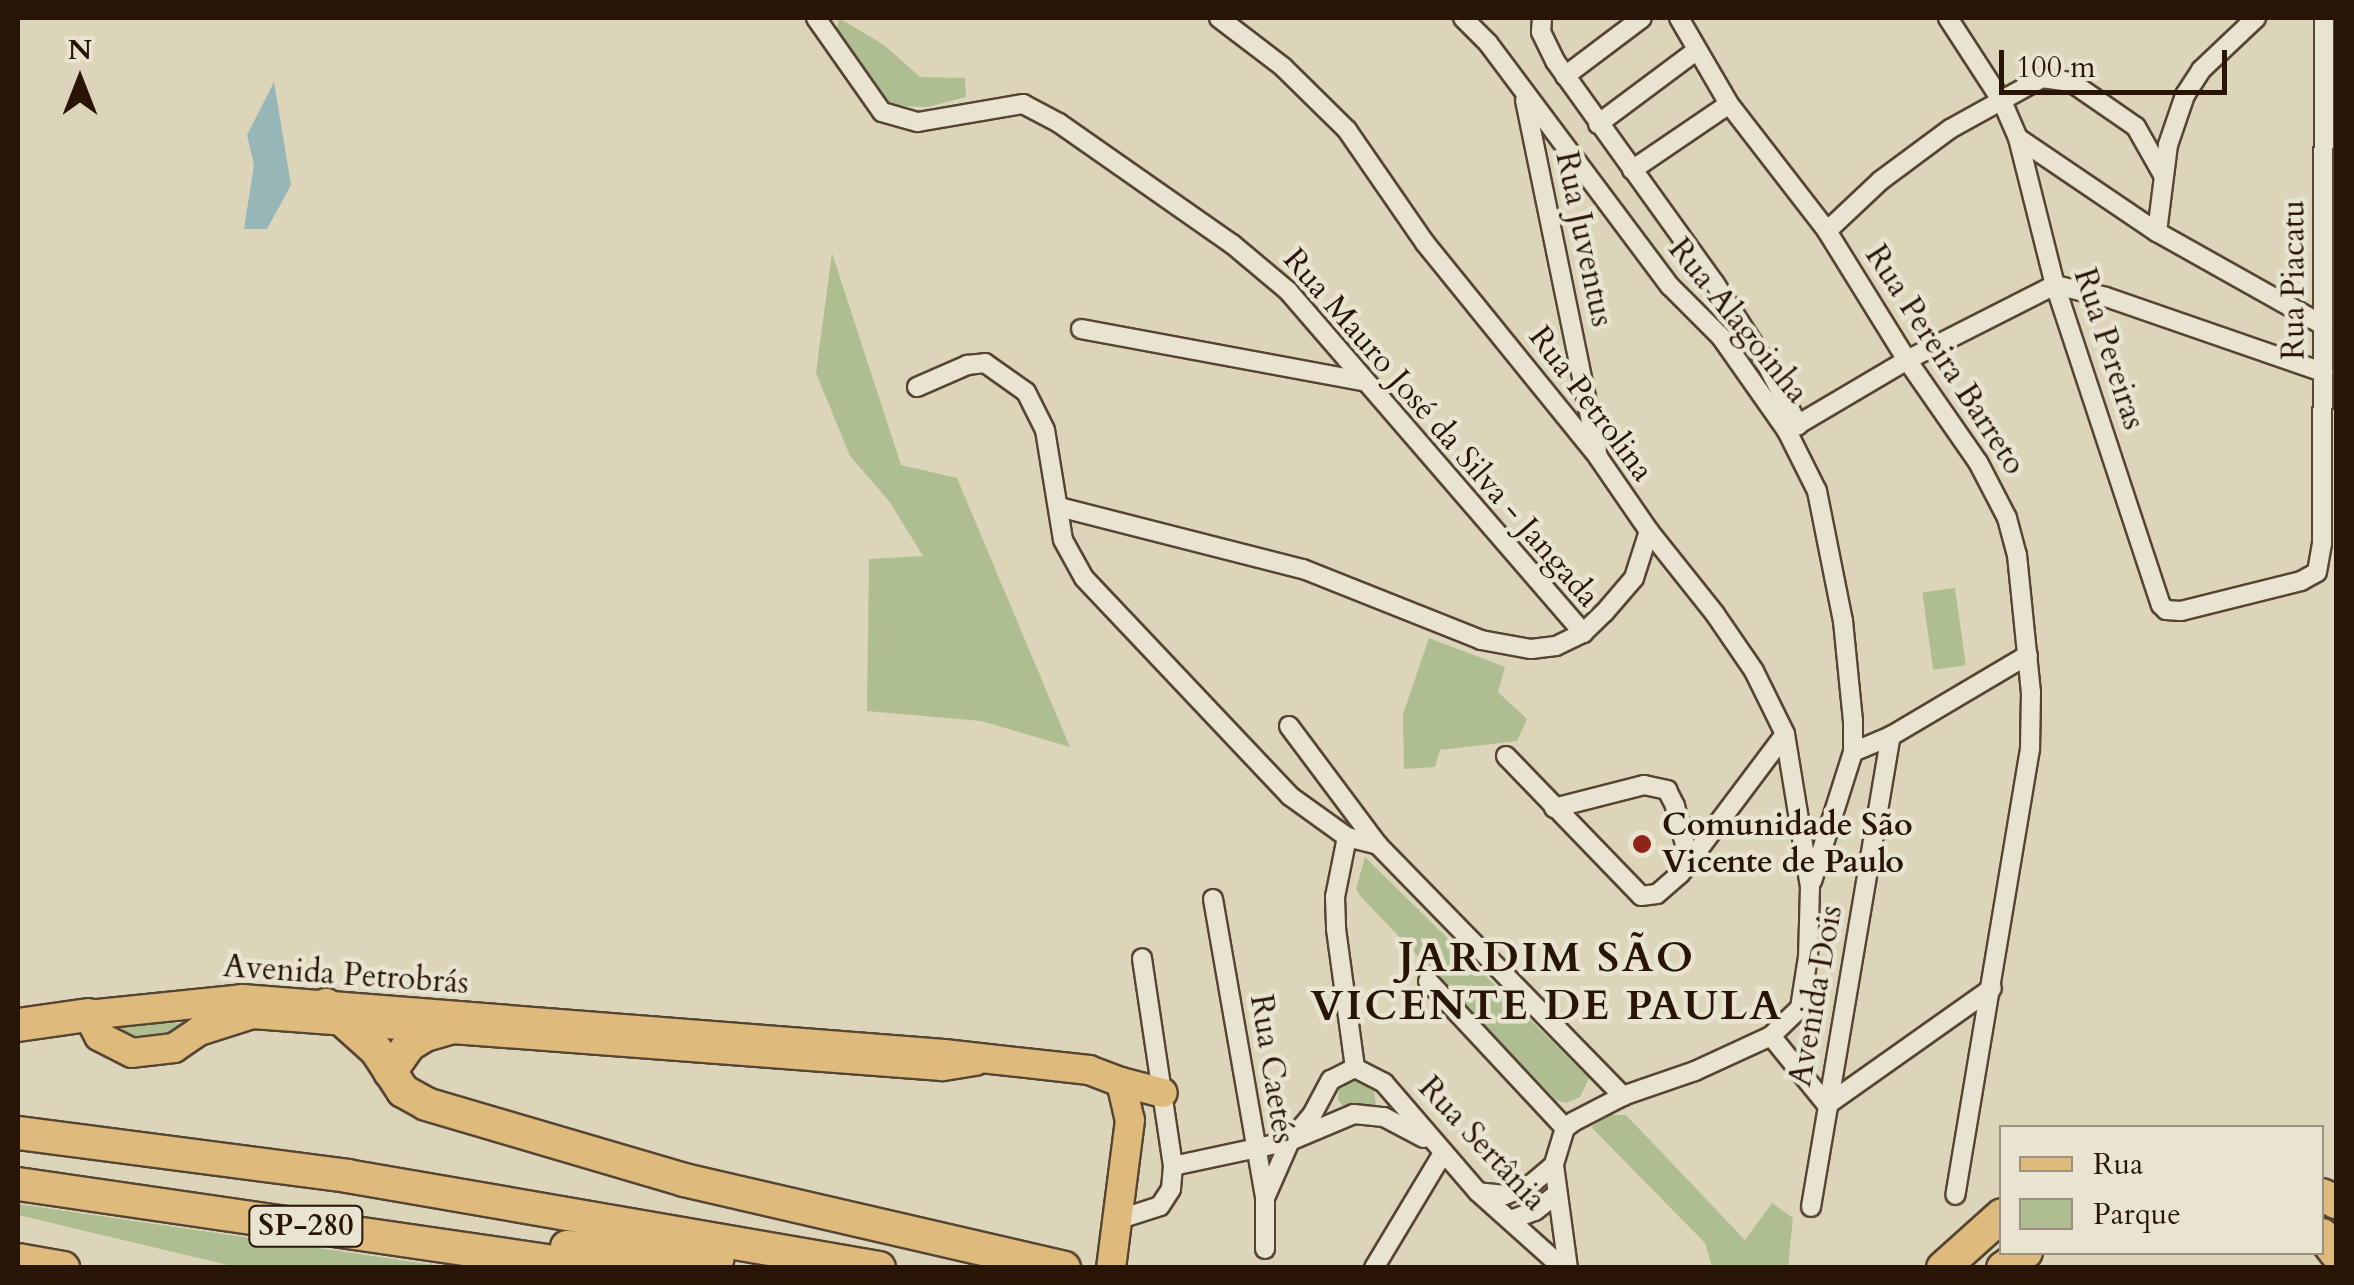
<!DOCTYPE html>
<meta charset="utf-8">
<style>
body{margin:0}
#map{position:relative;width:2354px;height:1285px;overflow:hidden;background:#ddd5b9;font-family:Cardo,serif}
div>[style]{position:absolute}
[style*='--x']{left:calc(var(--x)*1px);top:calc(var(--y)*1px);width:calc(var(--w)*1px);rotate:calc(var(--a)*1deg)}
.green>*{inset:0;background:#afbe91;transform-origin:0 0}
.water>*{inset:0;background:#96b6b8}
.roads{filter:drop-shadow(2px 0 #564533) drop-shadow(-2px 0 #564533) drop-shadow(0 2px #564533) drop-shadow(0 -2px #564533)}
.street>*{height:18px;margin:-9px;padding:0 9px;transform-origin:9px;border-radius:9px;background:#e9e4d2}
.primary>*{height:28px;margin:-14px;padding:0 14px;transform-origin:14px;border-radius:14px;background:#deba7c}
.highway>*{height:32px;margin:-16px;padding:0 16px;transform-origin:16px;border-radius:16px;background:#deba7c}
.dots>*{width:28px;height:28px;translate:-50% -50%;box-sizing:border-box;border:5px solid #e9e4d2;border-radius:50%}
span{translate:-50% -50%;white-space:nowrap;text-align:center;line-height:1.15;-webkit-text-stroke:9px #e9e4d2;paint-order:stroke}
.shield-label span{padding:2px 8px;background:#e9e4d2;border:2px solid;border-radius:8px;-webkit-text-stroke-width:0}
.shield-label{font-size:30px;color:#291506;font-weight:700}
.street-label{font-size:32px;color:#291506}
.poi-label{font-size:32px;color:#291506;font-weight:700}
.left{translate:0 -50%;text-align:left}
.district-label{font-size:42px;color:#291506;font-weight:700;letter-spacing:2.5px}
.frame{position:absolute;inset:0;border:20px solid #291506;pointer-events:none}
.legend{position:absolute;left:1999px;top:1125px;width:325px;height:130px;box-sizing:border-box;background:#e9e4d2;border:2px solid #9c9180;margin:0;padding:12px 18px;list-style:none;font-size:30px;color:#291506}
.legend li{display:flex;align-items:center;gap:20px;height:50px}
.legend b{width:50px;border:2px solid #9c9180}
.north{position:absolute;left:30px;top:30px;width:100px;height:100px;-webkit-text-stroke:8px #e9e4d2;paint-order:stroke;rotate:0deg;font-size:28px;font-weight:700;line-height:40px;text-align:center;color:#291506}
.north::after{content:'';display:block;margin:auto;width:35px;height:45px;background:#291506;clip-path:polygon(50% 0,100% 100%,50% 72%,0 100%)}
.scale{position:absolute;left:1999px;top:50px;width:228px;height:45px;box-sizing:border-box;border:5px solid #291506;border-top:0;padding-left:12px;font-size:30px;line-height:35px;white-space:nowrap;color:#291506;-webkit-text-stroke:8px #e9e4d2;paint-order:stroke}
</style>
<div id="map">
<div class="green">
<div style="clip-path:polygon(839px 18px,884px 45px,920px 77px,965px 78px,966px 97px,927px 107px,893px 106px,871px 87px,836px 33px)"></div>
<div style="clip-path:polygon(832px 253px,901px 465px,957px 478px,1070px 747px,981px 721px,867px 711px,869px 559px,923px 556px,889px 501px,850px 456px,816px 373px)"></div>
<div style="left:1955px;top:588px;width:78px;height:33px;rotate:82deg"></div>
<div style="clip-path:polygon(1429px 638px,1505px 667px,1498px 692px,1527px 719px,1517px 741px,1440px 750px,1435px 767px,1404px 769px,1403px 714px)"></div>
<div style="clip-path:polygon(1365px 857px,1589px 1078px,1580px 1097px,1566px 1103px,1556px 1100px,1362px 898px,1356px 889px)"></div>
<div style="clip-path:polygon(182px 1023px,173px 1035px,124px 1041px,113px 1025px)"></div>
<div style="clip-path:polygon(1363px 1078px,1373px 1084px,1376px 1105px,1344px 1107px,1338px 1100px,1339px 1087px,1350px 1079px)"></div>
<div style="clip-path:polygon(1610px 1115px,1626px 1115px,1745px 1240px,1772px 1203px,1793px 1218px,1788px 1267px,1712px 1267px,1705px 1243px,1591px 1127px)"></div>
<div style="clip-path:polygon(18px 1204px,421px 1263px,449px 1267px,236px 1267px,18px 1215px)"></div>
</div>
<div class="water">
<div style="clip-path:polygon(274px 82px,291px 185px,267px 229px,244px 229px,254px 165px,247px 135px)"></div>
</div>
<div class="roads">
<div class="street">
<div style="--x:816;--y:18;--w:115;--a:54.9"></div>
<div style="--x:882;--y:112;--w:37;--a:16"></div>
<div style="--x:918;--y:122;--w:107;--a:-9.7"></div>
<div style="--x:1023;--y:104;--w:41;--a:27.8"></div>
<div style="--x:1059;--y:123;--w:211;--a:35"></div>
<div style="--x:1232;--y:244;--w:73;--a:40"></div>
<div style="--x:1288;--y:291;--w:452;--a:49.2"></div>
<div style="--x:1219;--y:18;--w:81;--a:37.4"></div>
<div style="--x:1283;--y:67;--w:90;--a:44.5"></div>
<div style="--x:1347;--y:130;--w:137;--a:55.4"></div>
<div style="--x:1425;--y:243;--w:275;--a:51"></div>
<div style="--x:1598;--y:457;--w:90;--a:55.4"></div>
<div style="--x:1649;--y:531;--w:106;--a:51.5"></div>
<div style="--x:1715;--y:614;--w:69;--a:55.6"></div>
<div style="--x:1754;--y:671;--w:70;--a:63.8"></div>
<div style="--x:1785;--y:734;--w:155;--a:80.7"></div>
<div style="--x:1810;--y:887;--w:70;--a:91.6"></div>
<div style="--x:1808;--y:957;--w:52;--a:98.9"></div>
<div style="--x:1800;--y:1008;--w:40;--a:136"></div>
<div style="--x:1771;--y:1036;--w:84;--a:155.3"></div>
<div style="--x:1695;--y:1071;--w:76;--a:160.9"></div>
<div style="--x:1623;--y:1096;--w:56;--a:152.5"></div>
<div style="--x:1573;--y:1122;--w:10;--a:143"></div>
<div style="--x:1565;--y:1128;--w:39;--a:107"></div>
<div style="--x:1554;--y:1165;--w:30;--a:140"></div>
<div style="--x:1531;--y:1184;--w:28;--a:157"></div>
<div style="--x:1505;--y:1195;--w:27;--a:-174"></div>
<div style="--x:1463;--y:18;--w:35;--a:45"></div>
<div style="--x:1488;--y:43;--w:304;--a:53.2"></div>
<div style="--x:1670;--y:286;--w:72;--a:45"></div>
<div style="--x:1721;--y:337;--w:115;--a:54.9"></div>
<div style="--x:1787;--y:431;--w:67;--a:63.4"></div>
<div style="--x:1817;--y:491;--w:133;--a:78.7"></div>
<div style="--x:1843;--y:621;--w:100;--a:84.3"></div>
<div style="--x:1853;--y:721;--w:31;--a:90"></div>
<div style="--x:1853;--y:752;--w:135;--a:107.6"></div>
<div style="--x:1542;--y:18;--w:14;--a:94"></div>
<div style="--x:1541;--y:32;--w:32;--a:64"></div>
<div style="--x:1555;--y:61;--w:272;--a:54.3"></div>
<div style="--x:1714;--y:282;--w:98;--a:57.4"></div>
<div style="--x:1767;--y:365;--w:68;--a:62.7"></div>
<div style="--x:1679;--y:18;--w:99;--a:59.8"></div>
<div style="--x:1729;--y:104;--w:160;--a:52.3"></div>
<div style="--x:1827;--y:231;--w:152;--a:58.2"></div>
<div style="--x:1907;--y:360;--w:124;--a:55.2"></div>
<div style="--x:1978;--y:462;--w:63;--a:62.6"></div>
<div style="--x:2007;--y:518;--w:38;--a:75"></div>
<div style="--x:2017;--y:555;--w:138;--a:84.2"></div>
<div style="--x:2031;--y:692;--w:57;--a:91"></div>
<div style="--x:2030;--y:749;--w:452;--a:99.5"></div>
<div style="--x:1948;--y:18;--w:99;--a:57"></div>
<div style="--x:2002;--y:101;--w:40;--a:66.6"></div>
<div style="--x:2018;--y:138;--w:168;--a:34.1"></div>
<div style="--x:2157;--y:232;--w:190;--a:29.3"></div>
<div style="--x:1565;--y:76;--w:96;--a:-37"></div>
<div style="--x:1525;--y:100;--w:358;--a:78.4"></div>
<div style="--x:1598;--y:124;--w:122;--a:-36.7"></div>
<div style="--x:2018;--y:138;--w:152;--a:75.9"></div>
<div style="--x:2055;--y:285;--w:337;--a:71.7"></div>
<div style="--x:2161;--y:605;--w:7;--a:45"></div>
<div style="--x:2166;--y:610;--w:15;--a:4"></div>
<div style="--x:2181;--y:611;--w:124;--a:-14"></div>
<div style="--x:2301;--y:581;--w:18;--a:-29"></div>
<div style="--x:2317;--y:572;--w:28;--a:-80"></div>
<div style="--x:2322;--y:544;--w:526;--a:-89.78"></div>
<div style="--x:1632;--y:170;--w:117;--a:-34.2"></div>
<div style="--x:1827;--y:231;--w:73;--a:-43.3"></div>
<div style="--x:1880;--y:181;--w:87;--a:-36.6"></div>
<div style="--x:1950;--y:129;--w:105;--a:-29"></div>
<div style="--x:2042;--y:78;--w:29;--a:8"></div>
<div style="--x:2071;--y:82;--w:79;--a:34.7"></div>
<div style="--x:2136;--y:127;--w:55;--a:60.6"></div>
<div style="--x:2157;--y:232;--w:88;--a:-82.8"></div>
<div style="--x:2168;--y:145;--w:53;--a:-71.2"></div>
<div style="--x:2185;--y:95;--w:30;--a:-57"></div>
<div style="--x:2201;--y:70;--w:76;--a:-43.4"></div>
<div style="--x:1081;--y:329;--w:286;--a:10.5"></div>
<div style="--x:917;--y:387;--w:55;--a:-23.7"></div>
<div style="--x:967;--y:365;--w:18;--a:-6"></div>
<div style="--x:985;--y:363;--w:50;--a:35.3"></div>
<div style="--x:1026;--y:392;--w:42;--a:63.4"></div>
<div style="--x:1045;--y:430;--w:111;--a:80.7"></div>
<div style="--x:1063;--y:540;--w:43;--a:61.1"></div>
<div style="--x:1084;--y:578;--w:300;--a:46.6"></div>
<div style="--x:1290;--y:796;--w:70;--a:35.7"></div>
<div style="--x:1347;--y:837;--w:32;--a:14"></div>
<div style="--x:1787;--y:431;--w:139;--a:-30.6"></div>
<div style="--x:1907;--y:360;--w:166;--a:-26.9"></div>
<div style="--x:2055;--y:285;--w:52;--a:13.2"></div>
<div style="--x:2106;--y:297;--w:230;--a:19.1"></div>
<div style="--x:1059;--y:507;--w:252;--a:14.3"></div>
<div style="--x:1303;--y:569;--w:192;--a:21.7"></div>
<div style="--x:1481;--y:640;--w:51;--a:10.2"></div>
<div style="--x:1531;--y:649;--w:25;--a:-7"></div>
<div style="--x:1556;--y:646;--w:30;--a:-26"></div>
<div style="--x:1583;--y:633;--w:29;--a:-44"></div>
<div style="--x:1604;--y:613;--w:46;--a:-49.4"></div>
<div style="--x:1634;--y:578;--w:49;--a:-72.3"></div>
<div style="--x:1289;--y:726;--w:149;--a:53.2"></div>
<div style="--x:1378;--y:845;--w:351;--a:45.7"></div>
<div style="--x:1853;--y:752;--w:41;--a:-22.8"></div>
<div style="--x:1891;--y:736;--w:159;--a:-30.6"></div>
<div style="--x:1506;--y:756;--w:194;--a:46"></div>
<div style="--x:1641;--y:896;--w:16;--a:-7"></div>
<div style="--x:1657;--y:894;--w:30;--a:-41"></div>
<div style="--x:1680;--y:874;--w:175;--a:-53.1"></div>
<div style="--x:1554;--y:808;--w:93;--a:-14.3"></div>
<div style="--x:1644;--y:785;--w:24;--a:12"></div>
<div style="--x:1667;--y:790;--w:18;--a:63"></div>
<div style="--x:1675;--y:806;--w:56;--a:75.5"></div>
<div style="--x:1347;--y:837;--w:61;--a:101.3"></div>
<div style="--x:1335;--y:897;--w:32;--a:88"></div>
<div style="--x:1336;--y:929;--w:140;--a:82.2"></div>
<div style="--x:1213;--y:899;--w:303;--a:80.1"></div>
<div style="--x:1265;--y:1198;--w:51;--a:90"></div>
<div style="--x:1428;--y:981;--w:201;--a:47"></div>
<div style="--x:1771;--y:1036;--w:89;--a:50.9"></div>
<div style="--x:1827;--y:1105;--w:202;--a:-35.3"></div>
<div style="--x:1554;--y:1165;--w:104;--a:82.3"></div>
<div style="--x:1173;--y:1166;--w:120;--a:-12.1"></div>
<div style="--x:1290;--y:1141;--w:69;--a:-22.9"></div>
<div style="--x:1354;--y:1114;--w:30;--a:6"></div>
<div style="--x:1384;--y:1117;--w:45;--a:27.7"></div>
<div style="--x:1265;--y:1198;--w:62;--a:-66.3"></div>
<div style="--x:1290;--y:1141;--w:34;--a:-50"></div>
<div style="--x:1312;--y:1115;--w:40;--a:-62"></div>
<div style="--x:1331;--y:1080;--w:27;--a:-27"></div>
<div style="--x:1355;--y:1068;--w:33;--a:27"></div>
<div style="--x:1384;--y:1083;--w:144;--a:49.2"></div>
<div style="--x:1478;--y:1192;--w:114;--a:41.8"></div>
<div style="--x:1811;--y:1207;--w:478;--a:-80.4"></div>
<div style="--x:1117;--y:1220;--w:45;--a:-18"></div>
<div style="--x:1160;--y:1206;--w:20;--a:-57"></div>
<div style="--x:1171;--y:1189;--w:23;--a:-85"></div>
<div style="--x:1173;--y:1166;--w:210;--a:-98.5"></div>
<div style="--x:1511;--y:1220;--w:26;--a:-21"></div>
<div style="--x:1535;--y:1211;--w:28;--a:-38"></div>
<div style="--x:1374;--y:1268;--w:134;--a:-59"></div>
</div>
<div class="primary">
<div style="--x:975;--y:1061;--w:33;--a:171"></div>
<div style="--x:942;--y:1066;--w:691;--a:-175.68"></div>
<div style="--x:253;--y:1014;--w:57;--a:162.5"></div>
<div style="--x:199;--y:1031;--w:30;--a:146"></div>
<div style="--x:174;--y:1048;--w:42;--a:173.2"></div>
<div style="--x:132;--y:1053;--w:37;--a:-153"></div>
<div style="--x:99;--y:1036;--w:24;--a:-118"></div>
<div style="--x:88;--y:1015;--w:155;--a:-5.9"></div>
<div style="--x:242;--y:999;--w:704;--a:4.48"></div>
<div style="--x:944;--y:1054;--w:146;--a:6.3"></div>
<div style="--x:1089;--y:1070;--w:34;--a:21"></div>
<div style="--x:1121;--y:1082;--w:39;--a:77"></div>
<div style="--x:1130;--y:1120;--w:149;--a:97.3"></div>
<div style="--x:1121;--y:1082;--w:43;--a:14.7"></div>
</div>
<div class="highway">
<div style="--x:326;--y:1005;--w:67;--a:42"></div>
<div style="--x:376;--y:1050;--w:49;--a:56.6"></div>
<div style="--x:403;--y:1091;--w:26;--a:29"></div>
<div style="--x:426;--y:1104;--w:269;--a:16.4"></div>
<div style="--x:684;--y:1180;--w:390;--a:13"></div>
<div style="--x:18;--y:1025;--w:71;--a:-8.1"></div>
<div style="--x:390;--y:1072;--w:33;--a:-55"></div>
<div style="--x:409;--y:1045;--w:19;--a:-32"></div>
<div style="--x:425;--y:1035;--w:32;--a:-16"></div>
<div style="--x:18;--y:1133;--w:332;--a:7.4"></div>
<div style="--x:347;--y:1176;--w:540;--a:9.81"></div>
<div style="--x:18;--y:1184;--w:583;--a:8.28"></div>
<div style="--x:2322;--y:1195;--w:16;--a:27"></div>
<div style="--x:2322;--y:1235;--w:23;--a:52"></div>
<div style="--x:567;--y:1247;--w:151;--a:4.5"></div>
<div style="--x:18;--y:1260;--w:46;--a:10.1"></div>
<div style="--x:1943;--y:1268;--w:79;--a:-41.9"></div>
<div style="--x:2003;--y:1268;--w:28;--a:-35"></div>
</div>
</div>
<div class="dots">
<div style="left:1642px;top:844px;background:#8f2418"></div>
</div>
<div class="shield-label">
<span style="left:306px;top:1226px">SP-280</span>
</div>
<div class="street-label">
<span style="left:1584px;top:239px;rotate:78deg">Rua Juventus</span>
<span style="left:2294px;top:280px;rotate:-90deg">Rua Piacatu</span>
<span style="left:1738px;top:321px;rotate:51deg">Rua Alagoinha</span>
<span style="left:2109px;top:349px;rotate:72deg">Rua Pereiras</span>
<span style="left:1945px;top:360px;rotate:57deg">Rua Pereira Barreto</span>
<span style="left:1591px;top:404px;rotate:53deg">Rua Petrolina</span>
<span style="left:1441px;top:428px;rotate:49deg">Rua Mauro José da Silva - Jangada</span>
<span style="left:346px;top:975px;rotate:4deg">Avenida Petrobrás</span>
<span style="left:1816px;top:996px;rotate:-80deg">Avenida Dois</span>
<span style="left:1272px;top:1069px;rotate:81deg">Rua Caetés</span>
<span style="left:1482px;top:1144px;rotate:47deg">Rua Sertânia</span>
</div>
<div class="poi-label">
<span class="left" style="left:1662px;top:844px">Comunidade São<br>Vicente de Paulo</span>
</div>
<div class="district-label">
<span style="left:1547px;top:982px">JARDIM SÃO<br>VICENTE DE PAULA</span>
</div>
<div class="frame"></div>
<ul class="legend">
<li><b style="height:12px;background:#deba7c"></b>Rua</li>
<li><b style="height:28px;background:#afbe91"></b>Parque</li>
</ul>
<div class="north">N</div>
<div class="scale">100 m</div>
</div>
